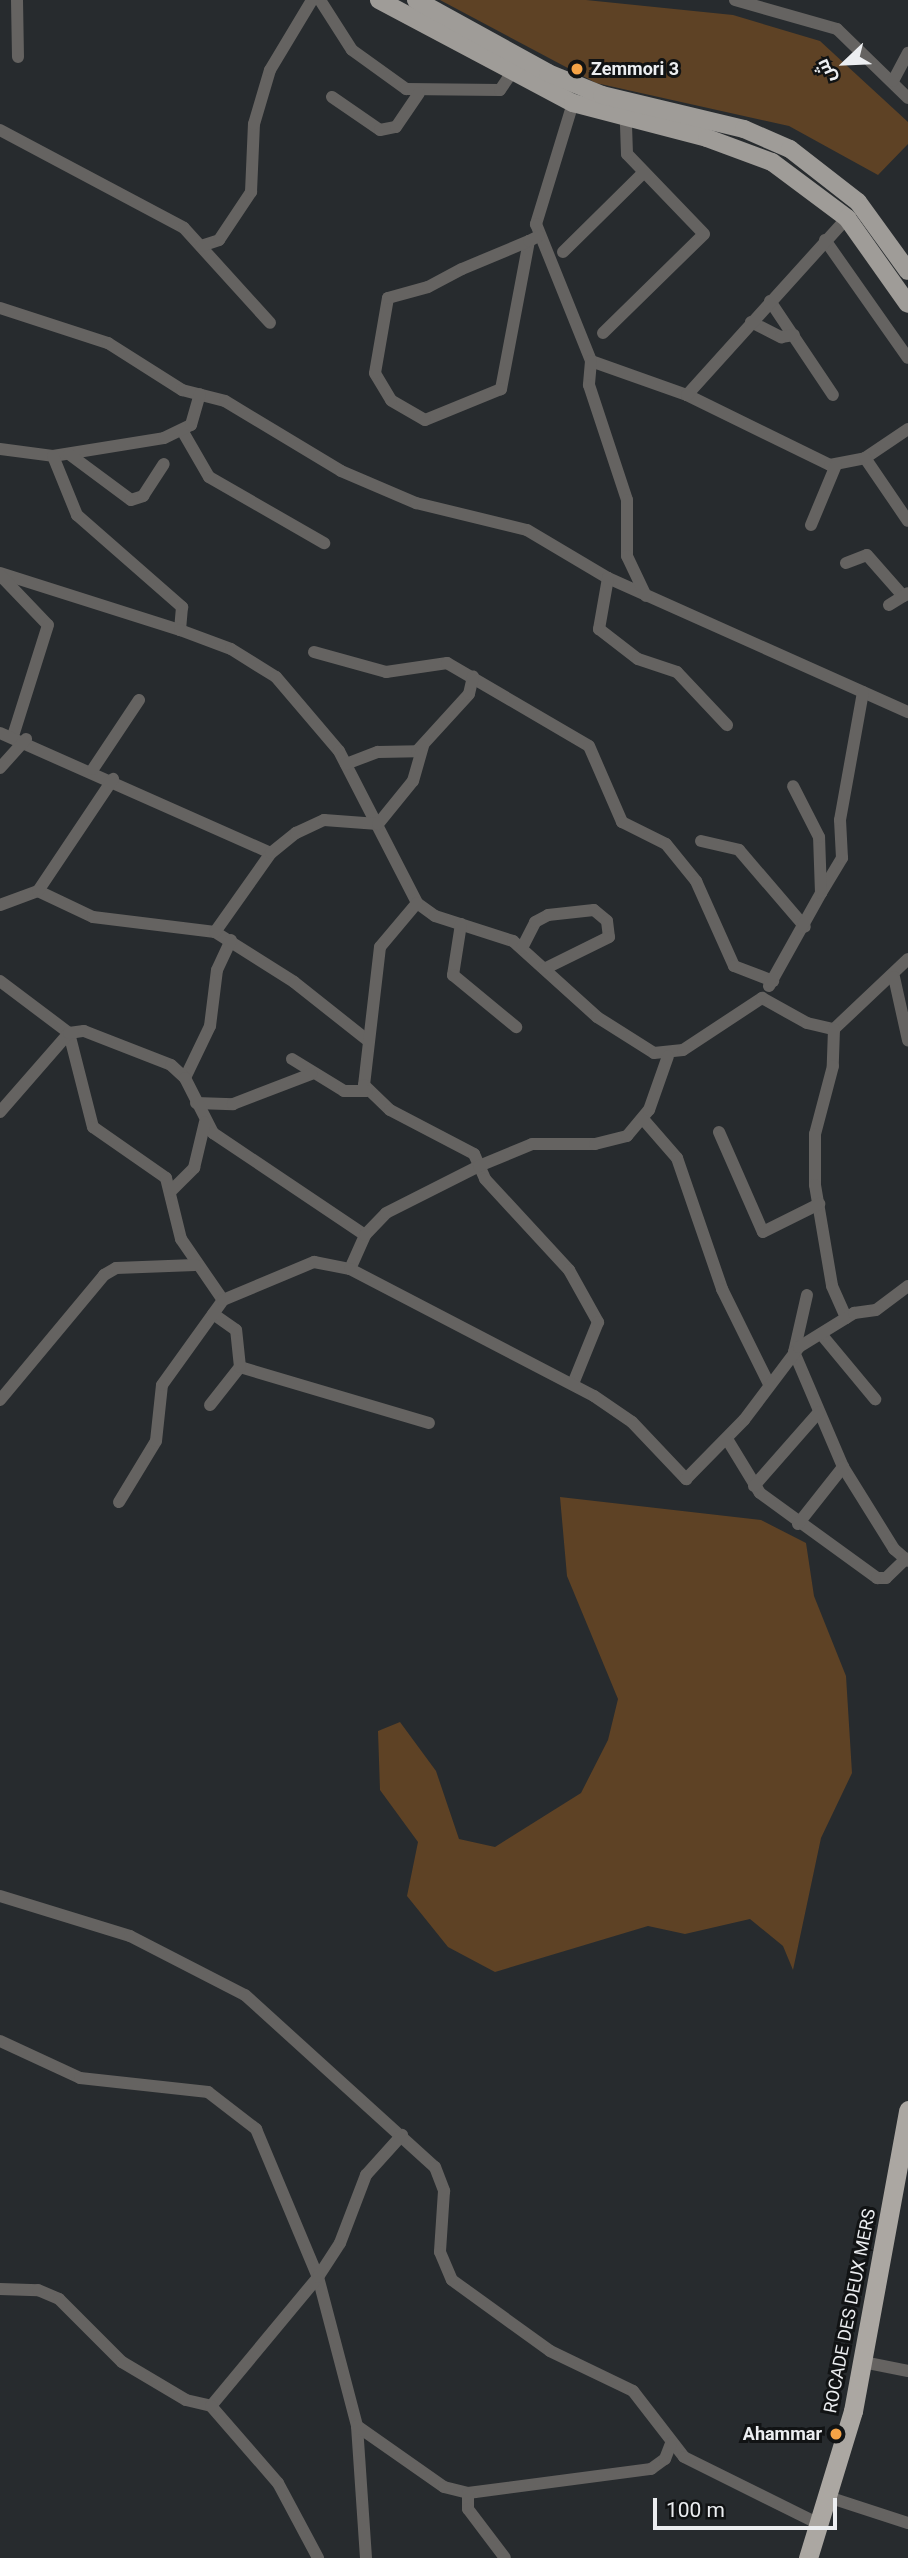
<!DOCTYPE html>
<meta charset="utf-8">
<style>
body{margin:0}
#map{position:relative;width:908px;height:2558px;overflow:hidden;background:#272b2e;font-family:Roboto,Cairo,sans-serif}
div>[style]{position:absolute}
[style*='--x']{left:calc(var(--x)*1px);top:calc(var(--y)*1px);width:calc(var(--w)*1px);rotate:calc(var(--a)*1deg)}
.green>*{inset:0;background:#5e4225}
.minor>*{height:12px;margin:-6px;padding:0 6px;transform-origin:6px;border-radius:6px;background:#656361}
.primary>*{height:18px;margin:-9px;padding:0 9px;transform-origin:9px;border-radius:9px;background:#9f9c98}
.trunk>*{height:19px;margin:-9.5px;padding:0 9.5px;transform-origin:9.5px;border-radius:9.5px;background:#aba7a2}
.dots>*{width:19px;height:19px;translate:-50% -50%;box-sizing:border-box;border:4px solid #111314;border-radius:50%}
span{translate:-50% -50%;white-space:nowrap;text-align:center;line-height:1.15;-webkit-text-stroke:6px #111314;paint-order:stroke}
.poi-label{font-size:18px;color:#eceef1;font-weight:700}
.left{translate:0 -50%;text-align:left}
.right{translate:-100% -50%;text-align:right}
.street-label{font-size:18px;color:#eceef1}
.north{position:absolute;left:810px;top:28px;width:70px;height:70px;-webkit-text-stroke:5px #111314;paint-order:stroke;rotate:247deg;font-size:19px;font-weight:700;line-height:28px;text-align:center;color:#eceef1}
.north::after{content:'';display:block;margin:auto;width:24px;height:32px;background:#eceef1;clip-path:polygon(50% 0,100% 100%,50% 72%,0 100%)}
.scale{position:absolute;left:653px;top:2498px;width:184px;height:32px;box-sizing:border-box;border:4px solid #eceef1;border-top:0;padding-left:9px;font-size:21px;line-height:24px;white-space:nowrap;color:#eceef1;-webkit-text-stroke:5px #111314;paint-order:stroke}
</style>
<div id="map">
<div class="green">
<div style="clip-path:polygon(440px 0,586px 0,733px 15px,820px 41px,908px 122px,908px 144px,878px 175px,789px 126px,596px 83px)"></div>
<div style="clip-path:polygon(560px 1497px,761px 1520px,806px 1543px,814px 1596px,846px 1676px,852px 1773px,821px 1838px,793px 1970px,783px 1946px,750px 1919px,685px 1934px,648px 1926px,495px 1972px,448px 1947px,407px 1896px,418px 1842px,380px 1790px,378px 1731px,400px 1722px,436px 1771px,459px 1839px,495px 1847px,581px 1793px,608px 1740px,618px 1699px,567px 1576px)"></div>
</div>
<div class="minor">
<div style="--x:17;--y:0;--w:57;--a:89"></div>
<div style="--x:320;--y:0;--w:59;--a:57.4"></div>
<div style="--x:352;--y:50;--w:67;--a:35.8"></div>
<div style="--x:406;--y:89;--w:94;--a:0.6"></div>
<div style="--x:500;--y:90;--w:18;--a:-56"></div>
<div style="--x:735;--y:0;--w:106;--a:15.9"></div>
<div style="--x:837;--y:29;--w:99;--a:44.2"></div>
<div style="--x:893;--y:81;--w:32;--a:-62"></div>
<div style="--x:332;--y:97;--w:58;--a:34.5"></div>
<div style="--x:380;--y:130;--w:16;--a:-11"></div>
<div style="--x:396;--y:127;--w:41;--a:-55.9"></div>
<div style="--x:573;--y:103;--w:127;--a:107"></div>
<div style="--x:536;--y:224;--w:148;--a:68.1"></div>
<div style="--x:591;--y:361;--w:102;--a:19.5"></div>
<div style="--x:687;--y:395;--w:159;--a:26.1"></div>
<div style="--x:830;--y:465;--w:36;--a:-11"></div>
<div style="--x:865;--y:458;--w:52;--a:-34"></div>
<div style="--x:0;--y:130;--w:208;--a:28"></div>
<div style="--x:184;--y:228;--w:128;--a:47.8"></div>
<div style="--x:825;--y:240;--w:144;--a:54.9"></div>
<div style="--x:529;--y:241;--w:151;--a:100.7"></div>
<div style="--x:501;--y:389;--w:82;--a:157.8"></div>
<div style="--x:425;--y:420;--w:39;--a:-150"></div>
<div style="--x:391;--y:400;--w:31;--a:-121"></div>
<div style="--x:375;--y:373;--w:76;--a:-80.2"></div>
<div style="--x:388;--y:298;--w:41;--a:-15.4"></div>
<div style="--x:428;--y:287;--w:38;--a:-28"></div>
<div style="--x:462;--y:269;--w:73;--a:-22.7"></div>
<div style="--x:529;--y:241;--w:11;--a:-27"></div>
<div style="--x:201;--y:246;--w:19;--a:-18"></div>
<div style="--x:219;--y:240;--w:58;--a:-56.3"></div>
<div style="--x:251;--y:192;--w:68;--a:-87.5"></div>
<div style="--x:254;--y:124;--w:56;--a:-73.5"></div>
<div style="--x:270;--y:70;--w:82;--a:-59"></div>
<div style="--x:563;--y:252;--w:112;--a:-44.6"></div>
<div style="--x:770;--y:301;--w:113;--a:56.2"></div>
<div style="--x:0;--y:308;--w:114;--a:18"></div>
<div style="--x:108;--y:343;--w:88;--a:32.4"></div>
<div style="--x:182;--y:390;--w:44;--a:14.3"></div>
<div style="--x:225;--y:401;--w:135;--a:31.1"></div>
<div style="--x:341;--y:471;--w:82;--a:23.1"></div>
<div style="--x:416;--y:503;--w:114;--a:13.7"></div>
<div style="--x:527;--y:530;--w:94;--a:30.7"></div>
<div style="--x:608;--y:578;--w:329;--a:24.1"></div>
<div style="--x:751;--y:322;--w:34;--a:27"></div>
<div style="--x:781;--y:337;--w:13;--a:-9"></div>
<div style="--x:603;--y:333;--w:141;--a:-44.4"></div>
<div style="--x:704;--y:234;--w:111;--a:-133.9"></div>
<div style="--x:627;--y:154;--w:35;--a:-92"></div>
<div style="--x:591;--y:361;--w:24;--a:95"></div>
<div style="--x:589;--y:385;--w:121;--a:71.7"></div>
<div style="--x:627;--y:500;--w:56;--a:90"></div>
<div style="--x:627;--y:556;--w:44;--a:64.6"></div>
<div style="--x:687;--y:395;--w:239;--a:-47.9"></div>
<div style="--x:183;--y:432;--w:52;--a:60"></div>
<div style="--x:209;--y:477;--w:133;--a:29.9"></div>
<div style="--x:0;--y:449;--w:53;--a:7.5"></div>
<div style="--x:53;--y:456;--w:112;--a:-9.2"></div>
<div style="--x:164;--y:438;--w:30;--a:-26"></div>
<div style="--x:191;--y:425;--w:32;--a:-74"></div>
<div style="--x:69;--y:454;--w:77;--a:36.6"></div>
<div style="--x:131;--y:500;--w:13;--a:-18"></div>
<div style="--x:143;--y:496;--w:38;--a:-57"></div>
<div style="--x:53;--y:456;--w:64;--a:67.9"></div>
<div style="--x:77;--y:515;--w:140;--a:41.2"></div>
<div style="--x:182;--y:607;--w:23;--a:95"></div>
<div style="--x:865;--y:458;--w:76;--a:55.7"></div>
<div style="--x:811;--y:525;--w:65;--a:-67.4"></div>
<div style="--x:846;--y:563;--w:22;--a:-21"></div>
<div style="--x:867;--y:555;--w:55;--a:48.7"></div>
<div style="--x:0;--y:573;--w:189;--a:17.6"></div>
<div style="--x:180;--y:630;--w:54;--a:20.4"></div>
<div style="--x:231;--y:649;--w:53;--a:31.9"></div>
<div style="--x:276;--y:677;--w:97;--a:49.6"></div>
<div style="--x:339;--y:751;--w:171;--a:62.8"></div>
<div style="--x:417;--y:903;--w:22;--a:36"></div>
<div style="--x:435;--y:916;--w:82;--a:17.8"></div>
<div style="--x:513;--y:941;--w:113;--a:42.1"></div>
<div style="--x:597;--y:1017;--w:67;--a:32.3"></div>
<div style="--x:654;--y:1053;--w:29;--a:-6"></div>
<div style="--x:683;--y:1050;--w:95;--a:-33.4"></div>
<div style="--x:762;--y:998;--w:51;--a:29.1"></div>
<div style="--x:807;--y:1023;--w:28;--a:13"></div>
<div style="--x:834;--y:1029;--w:102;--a:-43.4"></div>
<div style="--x:0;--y:575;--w:69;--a:46.2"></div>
<div style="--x:48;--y:625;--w:116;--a:107.5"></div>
<div style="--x:608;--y:578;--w:52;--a:100"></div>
<div style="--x:599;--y:629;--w:49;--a:37.6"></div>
<div style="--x:638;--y:659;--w:41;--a:18.4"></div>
<div style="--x:677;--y:672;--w:73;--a:46.7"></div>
<div style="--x:889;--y:605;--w:22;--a:-32"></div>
<div style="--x:314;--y:652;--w:75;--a:15.5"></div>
<div style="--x:386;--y:672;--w:62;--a:-8.4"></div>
<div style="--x:447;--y:663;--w:164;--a:30.3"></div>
<div style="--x:589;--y:746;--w:83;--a:66.5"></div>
<div style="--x:622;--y:822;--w:49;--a:26.6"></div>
<div style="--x:666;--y:844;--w:48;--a:51"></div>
<div style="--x:696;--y:881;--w:93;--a:65.9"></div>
<div style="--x:734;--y:966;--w:42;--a:21"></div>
<div style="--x:0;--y:733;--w:296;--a:23.9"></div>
<div style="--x:346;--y:764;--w:34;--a:-21"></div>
<div style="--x:378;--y:752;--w:39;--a:-1"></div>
<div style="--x:417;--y:751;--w:77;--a:-47.6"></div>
<div style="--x:469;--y:694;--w:18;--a:-77"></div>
<div style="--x:0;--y:768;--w:39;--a:-48"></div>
<div style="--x:93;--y:769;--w:83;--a:-56.3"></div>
<div style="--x:701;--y:841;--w:39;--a:13"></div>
<div style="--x:739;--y:850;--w:101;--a:49.4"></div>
<div style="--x:38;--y:891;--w:61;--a:25.3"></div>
<div style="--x:93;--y:917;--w:123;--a:7"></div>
<div style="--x:215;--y:932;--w:93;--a:32.3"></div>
<div style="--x:294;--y:982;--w:92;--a:38.4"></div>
<div style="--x:821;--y:893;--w:41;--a:-59"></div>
<div style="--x:842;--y:858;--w:38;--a:-93"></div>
<div style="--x:840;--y:820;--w:130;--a:-79.8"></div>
<div style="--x:417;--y:903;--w:57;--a:130.1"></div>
<div style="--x:380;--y:947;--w:139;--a:96.6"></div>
<div style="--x:364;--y:1085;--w:36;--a:44"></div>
<div style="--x:390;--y:1110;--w:95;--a:27.6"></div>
<div style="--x:474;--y:1154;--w:27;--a:66"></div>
<div style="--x:485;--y:1179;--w:124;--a:47.3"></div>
<div style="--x:569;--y:1270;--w:60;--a:60.9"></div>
<div style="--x:598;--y:1322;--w:67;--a:112"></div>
<div style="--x:0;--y:905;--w:40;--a:-20.2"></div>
<div style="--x:38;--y:891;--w:135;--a:-56.2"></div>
<div style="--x:461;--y:924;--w:52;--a:98.9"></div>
<div style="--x:453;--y:975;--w:82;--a:39.5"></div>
<div style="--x:215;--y:932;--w:97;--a:-54.7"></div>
<div style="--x:271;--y:853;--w:32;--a:-39"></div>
<div style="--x:296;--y:833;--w:31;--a:-25"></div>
<div style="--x:324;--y:820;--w:54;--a:4.2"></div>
<div style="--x:378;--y:824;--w:55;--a:-50.9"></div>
<div style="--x:413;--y:781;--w:37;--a:-74"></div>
<div style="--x:522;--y:948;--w:29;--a:-63"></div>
<div style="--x:535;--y:922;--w:15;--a:-28"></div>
<div style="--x:548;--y:915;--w:46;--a:-6.2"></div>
<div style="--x:594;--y:910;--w:17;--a:40"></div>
<div style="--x:607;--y:921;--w:16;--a:83"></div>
<div style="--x:609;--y:937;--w:72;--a:153.8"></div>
<div style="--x:894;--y:977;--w:65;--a:77.5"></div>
<div style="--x:0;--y:981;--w:86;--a:37"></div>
<div style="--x:69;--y:1033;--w:97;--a:75.7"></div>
<div style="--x:93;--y:1127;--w:89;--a:34.9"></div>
<div style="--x:166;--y:1178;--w:63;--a:76.2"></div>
<div style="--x:181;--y:1239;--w:74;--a:55.5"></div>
<div style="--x:769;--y:986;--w:107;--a:-60.8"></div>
<div style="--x:821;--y:893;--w:56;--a:-92"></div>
<div style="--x:819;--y:837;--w:57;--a:-117"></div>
<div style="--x:834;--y:1029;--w:37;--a:92"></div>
<div style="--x:833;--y:1066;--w:70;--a:104.8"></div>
<div style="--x:815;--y:1134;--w:51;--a:90"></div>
<div style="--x:815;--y:1185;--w:102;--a:80.4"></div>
<div style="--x:832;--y:1286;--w:35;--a:66"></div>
<div style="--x:292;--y:1059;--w:61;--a:31.6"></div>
<div style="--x:344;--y:1091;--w:23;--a:0"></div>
<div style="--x:185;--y:1078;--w:58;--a:-64.3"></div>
<div style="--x:210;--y:1026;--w:56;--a:-82.9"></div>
<div style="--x:217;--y:970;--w:33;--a:-65"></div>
<div style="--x:196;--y:1103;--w:37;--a:2"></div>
<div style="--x:233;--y:1104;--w:84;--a:-21"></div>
<div style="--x:0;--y:1112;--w:105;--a:-48.9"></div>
<div style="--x:69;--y:1033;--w:15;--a:-8"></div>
<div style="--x:84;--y:1031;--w:93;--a:21.3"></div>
<div style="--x:171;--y:1065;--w:19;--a:43"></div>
<div style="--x:185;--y:1078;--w:62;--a:63"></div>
<div style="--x:213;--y:1133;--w:183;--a:33.9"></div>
<div style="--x:643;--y:1119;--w:52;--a:48.9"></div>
<div style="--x:677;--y:1158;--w:139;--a:71"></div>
<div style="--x:722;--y:1289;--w:106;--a:63.7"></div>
<div style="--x:719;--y:1132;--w:109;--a:66.3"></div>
<div style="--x:763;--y:1232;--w:63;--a:-26.6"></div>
<div style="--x:171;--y:1191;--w:33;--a:-45"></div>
<div style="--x:194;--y:1168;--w:47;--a:-76.6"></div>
<div style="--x:350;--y:1269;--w:37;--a:-66"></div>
<div style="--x:365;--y:1235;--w:30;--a:-46"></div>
<div style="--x:386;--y:1213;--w:104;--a:-26.8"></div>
<div style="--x:479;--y:1166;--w:57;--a:-22.5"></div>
<div style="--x:532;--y:1144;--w:63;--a:0"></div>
<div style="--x:595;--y:1144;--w:33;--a:-14"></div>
<div style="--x:627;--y:1136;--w:34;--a:-50"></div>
<div style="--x:649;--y:1110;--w:57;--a:-70.6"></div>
<div style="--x:807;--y:1295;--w:58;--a:102.8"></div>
<div style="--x:794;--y:1352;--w:125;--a:66.9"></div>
<div style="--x:843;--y:1467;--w:97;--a:58.1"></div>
<div style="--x:894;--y:1549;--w:18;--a:41"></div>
<div style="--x:821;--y:1334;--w:85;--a:50.3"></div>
<div style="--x:240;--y:1367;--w:197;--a:16.5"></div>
<div style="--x:0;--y:1400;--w:163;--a:-50.2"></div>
<div style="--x:104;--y:1275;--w:14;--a:-30"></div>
<div style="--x:116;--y:1268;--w:79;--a:-2.2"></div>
<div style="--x:210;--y:1405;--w:48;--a:-51.7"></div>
<div style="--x:240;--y:1367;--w:37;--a:-96"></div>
<div style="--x:236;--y:1330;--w:28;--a:-145"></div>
<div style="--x:727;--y:1439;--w:63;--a:58.6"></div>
<div style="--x:760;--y:1493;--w:145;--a:36"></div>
<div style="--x:877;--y:1578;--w:9;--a:0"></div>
<div style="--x:886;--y:1578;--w:28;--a:-44"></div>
<div style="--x:754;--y:1486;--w:98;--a:-48.7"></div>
<div style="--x:119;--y:1502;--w:71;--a:-58.8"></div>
<div style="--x:156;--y:1441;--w:56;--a:-83.9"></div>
<div style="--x:162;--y:1385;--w:105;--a:-54.3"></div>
<div style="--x:223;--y:1300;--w:99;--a:-22.7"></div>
<div style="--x:314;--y:1262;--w:37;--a:11"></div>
<div style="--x:350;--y:1269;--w:275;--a:27.5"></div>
<div style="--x:594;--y:1396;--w:46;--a:34.4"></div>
<div style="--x:632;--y:1422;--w:79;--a:46.5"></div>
<div style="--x:686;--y:1479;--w:83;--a:-45.5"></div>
<div style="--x:744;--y:1420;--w:91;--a:-53"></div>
<div style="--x:799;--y:1347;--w:65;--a:-31.7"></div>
<div style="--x:854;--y:1313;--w:22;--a:-8"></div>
<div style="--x:876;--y:1310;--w:40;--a:-37"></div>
<div style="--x:798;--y:1524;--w:73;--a:-51.7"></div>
<div style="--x:0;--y:1896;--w:136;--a:17.1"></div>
<div style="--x:130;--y:1936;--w:129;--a:27.2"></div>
<div style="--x:245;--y:1995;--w:256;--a:42.2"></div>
<div style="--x:435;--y:2167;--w:26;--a:69"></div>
<div style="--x:444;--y:2191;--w:61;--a:93.8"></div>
<div style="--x:440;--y:2252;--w:30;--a:67"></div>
<div style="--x:452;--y:2280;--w:121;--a:35.9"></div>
<div style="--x:550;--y:2351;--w:92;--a:25.7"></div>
<div style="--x:633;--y:2391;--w:83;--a:52.3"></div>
<div style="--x:684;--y:2457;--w:151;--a:26.4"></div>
<div style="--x:0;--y:2041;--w:88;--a:24.8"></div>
<div style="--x:80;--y:2078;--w:129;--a:6.2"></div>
<div style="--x:208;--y:2092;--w:61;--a:37.6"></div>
<div style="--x:256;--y:2129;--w:160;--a:67.3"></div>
<div style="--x:318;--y:2277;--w:154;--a:75.3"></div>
<div style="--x:357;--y:2426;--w:132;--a:86.1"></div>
<div style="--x:0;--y:2289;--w:38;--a:2"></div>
<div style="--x:38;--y:2290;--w:23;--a:23"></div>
<div style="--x:59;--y:2299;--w:89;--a:45"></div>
<div style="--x:122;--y:2362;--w:74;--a:30.7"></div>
<div style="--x:186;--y:2400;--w:26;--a:13"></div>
<div style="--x:211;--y:2406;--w:168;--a:-50.3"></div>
<div style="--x:318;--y:2277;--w:40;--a:-57.1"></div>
<div style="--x:340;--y:2243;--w:73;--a:-69.1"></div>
<div style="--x:366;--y:2175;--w:54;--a:-48"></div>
<div style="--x:863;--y:2362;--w:46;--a:11.3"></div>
<div style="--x:211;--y:2406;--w:102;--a:49"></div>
<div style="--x:278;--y:2483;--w:85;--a:61.9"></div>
<div style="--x:357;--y:2426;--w:106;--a:35"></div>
<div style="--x:444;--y:2487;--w:25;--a:14"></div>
<div style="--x:468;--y:2493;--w:185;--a:-7.5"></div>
<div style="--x:651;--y:2469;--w:17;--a:-36"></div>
<div style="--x:665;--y:2459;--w:17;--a:-69"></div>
<div style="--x:468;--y:2493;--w:16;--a:90"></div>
<div style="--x:468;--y:2509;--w:61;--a:52.9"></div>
<div style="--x:828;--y:2497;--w:84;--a:18"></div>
</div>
<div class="primary">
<div style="--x:379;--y:0;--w:220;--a:28"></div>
<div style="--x:573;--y:103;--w:138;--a:14.6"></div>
<div style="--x:707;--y:138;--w:69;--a:20.3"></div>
<div style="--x:772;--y:162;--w:94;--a:36.7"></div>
<div style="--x:847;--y:218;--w:105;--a:54.7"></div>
<div style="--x:416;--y:0;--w:151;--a:28.9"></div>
<div style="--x:548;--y:73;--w:58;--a:22.2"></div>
<div style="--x:602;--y:95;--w:146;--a:13.5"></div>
<div style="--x:744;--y:129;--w:50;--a:23.5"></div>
<div style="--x:790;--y:149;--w:86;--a:37.9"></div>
<div style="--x:858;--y:202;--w:85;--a:54.1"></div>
</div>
<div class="trunk">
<div style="--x:808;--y:2558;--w:154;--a:-73"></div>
<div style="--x:853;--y:2411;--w:306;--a:-79.6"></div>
</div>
<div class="dots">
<div style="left:577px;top:69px;background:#f5a346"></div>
<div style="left:836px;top:2434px;background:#f5a346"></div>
</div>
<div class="poi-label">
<span class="left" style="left:591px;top:69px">Zemmori 3</span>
<span class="right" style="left:822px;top:2434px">Ahammar</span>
</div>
<div class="street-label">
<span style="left:850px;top:2311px;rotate:-79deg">ROCADE DES DEUX MERS</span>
</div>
<div class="north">ش</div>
<div class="scale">100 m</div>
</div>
